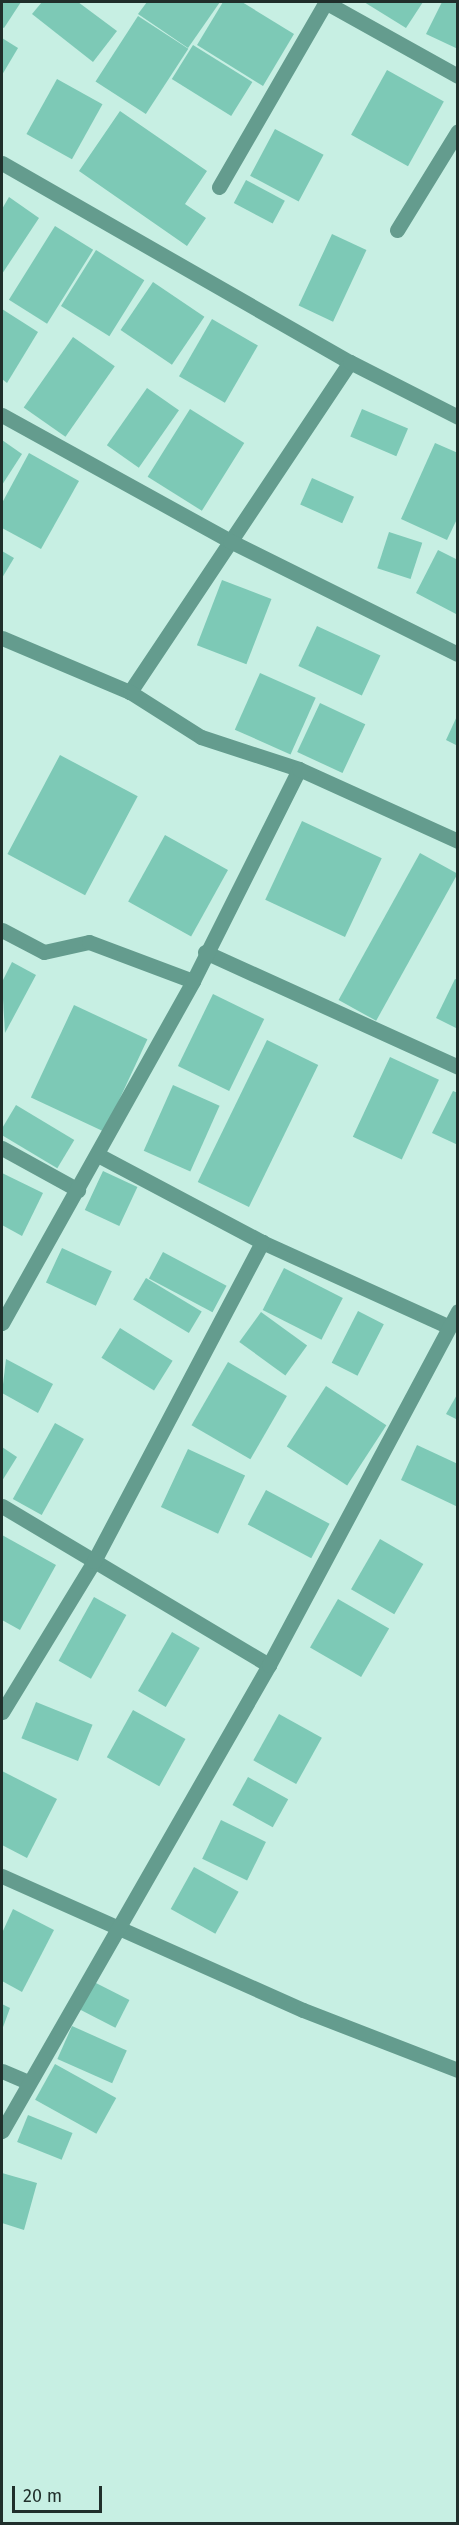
<!DOCTYPE html>
<style>
body{margin:0}
#map{position:relative;width:459px;height:2525px;overflow:hidden;background:#c7efe3;font-family:"Fira Sans",sans-serif}
div>[style]{position:absolute}
[style*='--x']{left:calc(var(--x)*1px);top:calc(var(--y)*1px);width:calc(var(--w)*1px);rotate:calc(var(--a)*1deg)}
.building>*{inset:0;background:#7dc9b6;transform-origin:0 0}
.minor>*{height:15px;margin:-7.5px;padding:0 7.5px;transform-origin:7.5px;border-radius:7.5px;background:#649c8e}
span{translate:-50% -50%;white-space:nowrap;text-align:center;line-height:1.15;-webkit-text-stroke:6px #c7efe3;paint-order:stroke}
.frame{position:absolute;inset:0;border:3px solid #202f2b;pointer-events:none}
.scale{position:absolute;left:12px;top:2486px;width:90px;height:27px;box-sizing:border-box;border:3px solid #202f2b;border-top:0;padding-left:8px;font-size:18px;line-height:21px;white-space:nowrap;color:#202f2b;-webkit-text-stroke:4px #c7efe3;paint-order:stroke}
</style>
<div id="map">
<div class="building">
<div style="clip-path:polygon(2px 2px,21px 2px,4px 28px,2px 27px)"></div>
<div style="clip-path:polygon(42px 2px,78px 2px,117px 31px,93px 62px,32px 14px)"></div>
<div style="clip-path:polygon(147px 2px,220px 2px,188px 48px,138px 14px)"></div>
<div style="clip-path:polygon(223px 2px,242px 2px,294px 34px,263px 86px,197px 45px)"></div>
<div style="clip-path:polygon(364px 2px,423px 2px,406px 28px)"></div>
<div style="clip-path:polygon(442px 2px,458px 2px,458px 49px,426px 34px)"></div>
<div style="left:138px;top:16px;width:60px;height:78px;rotate:33deg"></div>
<div style="clip-path:polygon(2px 38px,18px 48px,2px 75px)"></div>
<div style="left:193px;top:45px;width:70px;height:40px;rotate:32deg"></div>
<div style="left:387px;top:70px;width:65px;height:74px;rotate:29deg"></div>
<div style="left:57px;top:79px;width:52px;height:63px;rotate:29deg"></div>
<div style="clip-path:polygon(120px 111px,207px 171px,185px 204px,206px 218px,187px 246px,79px 171px)"></div>
<div style="left:275px;top:129px;width:55px;height:53px;rotate:28deg"></div>
<div style="left:246px;top:180px;width:44px;height:26px;rotate:28deg"></div>
<div style="clip-path:polygon(9px 197px,39px 218px,2px 274px,2px 209px)"></div>
<div style="left:55px;top:226px;width:45px;height:87px;rotate:32deg"></div>
<div style="left:332px;top:234px;width:38px;height:79px;rotate:25deg"></div>
<div style="left:96px;top:250px;width:57px;height:66px;rotate:32deg"></div>
<div style="left:153px;top:282px;width:62px;height:58px;rotate:34deg"></div>
<div style="clip-path:polygon(2px 309px,38px 332px,7px 383px,2px 379px)"></div>
<div style="left:212px;top:319px;width:53px;height:66px;rotate:30deg"></div>
<div style="left:73px;top:337px;width:51px;height:86px;rotate:35deg"></div>
<div style="left:147px;top:388px;width:39px;height:70px;rotate:35deg"></div>
<div style="left:190px;top:409px;width:64px;height:80px;rotate:32deg"></div>
<div style="left:362px;top:409px;width:50px;height:30px;rotate:23deg"></div>
<div style="clip-path:polygon(2px 440px,22px 454px,2px 485px)"></div>
<div style="clip-path:polygon(435px 443px,458px 453px,458px 517px,447px 540px,401px 519px)"></div>
<div style="clip-path:polygon(29px 453px,79px 481px,41px 549px,2px 528px,2px 503px)"></div>
<div style="left:312px;top:478px;width:46px;height:29px;rotate:24deg"></div>
<div style="left:389px;top:532px;width:35px;height:38px;rotate:18deg"></div>
<div style="clip-path:polygon(438px 550px,458px 560px,456px 614px,416px 593px)"></div>
<div style="clip-path:polygon(2px 551px,14px 558px,2px 578px)"></div>
<div style="left:222px;top:580px;width:53px;height:70px;rotate:21deg"></div>
<div style="left:317px;top:626px;width:70px;height:44px;rotate:25deg"></div>
<div style="left:260px;top:673px;width:61px;height:62px;rotate:24deg"></div>
<div style="left:320px;top:703px;width:50px;height:54px;rotate:25deg"></div>
<div style="clip-path:polygon(458px 714px,458px 746px,446px 740px)"></div>
<div style="left:60px;top:755px;width:88px;height:112px;rotate:28deg"></div>
<div style="left:302px;top:821px;width:88px;height:87px;rotate:25deg"></div>
<div style="left:165px;top:835px;width:72px;height:76px;rotate:29deg"></div>
<div style="left:420px;top:853px;width:43px;height:168px;rotate:29deg"></div>
<div style="clip-path:polygon(12px 962px,36px 975px,5px 1033px,2px 982px)"></div>
<div style="clip-path:polygon(455px 979px,458px 980px,458px 1029px,436px 1018px)"></div>
<div style="left:213px;top:994px;width:57px;height:80px;rotate:26deg"></div>
<div style="left:74px;top:1005px;width:81px;height:102px;rotate:25deg"></div>
<div style="left:267px;top:1040px;width:57px;height:158px;rotate:26deg"></div>
<div style="left:390px;top:1057px;width:54px;height:88px;rotate:25deg"></div>
<div style="left:173px;top:1085px;width:51px;height:72px;rotate:24deg"></div>
<div style="clip-path:polygon(453px 1091px,458px 1093px,458px 1145px,432px 1133px)"></div>
<div style="left:16px;top:1105px;width:68px;height:33px;rotate:31deg"></div>
<div style="left:103px;top:1171px;width:38px;height:43px;rotate:25deg"></div>
<div style="clip-path:polygon(2px 1173px,43px 1193px,22px 1236px,2px 1225px)"></div>
<div style="left:62px;top:1248px;width:55px;height:38px;rotate:25deg"></div>
<div style="left:163px;top:1252px;width:72px;height:30px;rotate:28deg"></div>
<div style="left:284px;top:1268px;width:66px;height:47px;rotate:27deg"></div>
<div style="left:146px;top:1278px;width:65px;height:25px;rotate:31deg"></div>
<div style="left:358px;top:1311px;width:29px;height:58px;rotate:27deg"></div>
<div style="left:261px;top:1312px;width:57px;height:37px;rotate:36deg"></div>
<div style="left:120px;top:1328px;width:62px;height:35px;rotate:32deg"></div>
<div style="clip-path:polygon(6px 1359px,53px 1384px,38px 1413px,2px 1393px)"></div>
<div style="left:228px;top:1362px;width:68px;height:73px;rotate:30deg"></div>
<div style="left:326px;top:1386px;width:72px;height:72px;rotate:33deg"></div>
<div style="clip-path:polygon(458px 1393px,458px 1420px,446px 1414px)"></div>
<div style="left:55px;top:1423px;width:33px;height:87px;rotate:29deg"></div>
<div style="clip-path:polygon(417px 1445px,458px 1464px,458px 1507px,401px 1480px)"></div>
<div style="clip-path:polygon(2px 1447px,17px 1457px,2px 1481px)"></div>
<div style="left:188px;top:1449px;width:63px;height:64px;rotate:25deg"></div>
<div style="left:266px;top:1490px;width:72px;height:39px;rotate:28deg"></div>
<div style="clip-path:polygon(2px 1535px,56px 1565px,20px 1630px,2px 1620px)"></div>
<div style="left:380px;top:1539px;width:50px;height:58px;rotate:30deg"></div>
<div style="left:94px;top:1597px;width:37px;height:73px;rotate:29deg"></div>
<div style="left:338px;top:1599px;width:59px;height:56px;rotate:30deg"></div>
<div style="left:172px;top:1632px;width:32px;height:68px;rotate:30deg"></div>
<div style="left:36px;top:1702px;width:61px;height:39px;rotate:22deg"></div>
<div style="left:133px;top:1710px;width:60px;height:54px;rotate:29deg"></div>
<div style="left:279px;top:1714px;width:49px;height:53px;rotate:29deg"></div>
<div style="clip-path:polygon(2px 1771px,57px 1799px,27px 1858px,2px 1845px)"></div>
<div style="left:248px;top:1777px;width:46px;height:32px;rotate:29deg"></div>
<div style="left:221px;top:1820px;width:50px;height:43px;rotate:26deg"></div>
<div style="left:194px;top:1867px;width:51px;height:48px;rotate:29deg"></div>
<div style="clip-path:polygon(13px 1909px,54px 1930px,22px 1992px,2px 1981px,2px 1933px)"></div>
<div style="left:92px;top:1981px;width:42px;height:31px;rotate:27deg"></div>
<div style="clip-path:polygon(2px 2004px,10px 2008px,2px 2030px)"></div>
<div style="left:72px;top:2026px;width:60px;height:36px;rotate:24deg"></div>
<div style="left:55px;top:2064px;width:70px;height:41px;rotate:29deg"></div>
<div style="left:28px;top:2115px;width:48px;height:29px;rotate:22deg"></div>
<div style="clip-path:polygon(2px 2173px,37px 2183px,24px 2230px,2px 2223px)"></div>
</div>
<div class="minor">
<div style="--x:325;--y:2;--w:152;--a:29.1"></div>
<div style="--x:2;--y:163;--w:401;--a:29.8"></div>
<div style="--x:350;--y:362;--w:397;--a:123.7"></div>
<div style="--x:219;--y:187;--w:214;--a:-60"></div>
<div style="--x:397;--y:230;--w:116;--a:-58.4"></div>
<div style="--x:350;--y:362;--w:121;--a:27"></div>
<div style="--x:2;--y:415;--w:260;--a:28.9"></div>
<div style="--x:230;--y:541;--w:254;--a:26.4"></div>
<div style="--x:2;--y:638;--w:139;--a:22.9"></div>
<div style="--x:130;--y:692;--w:84;--a:32.4"></div>
<div style="--x:201;--y:737;--w:103;--a:18.1"></div>
<div style="--x:2;--y:930;--w:47;--a:27.6"></div>
<div style="--x:44;--y:952;--w:46;--a:-12.5"></div>
<div style="--x:89;--y:942;--w:111;--a:20.6"></div>
<div style="--x:205;--y:952;--w:278;--a:24.4"></div>
<div style="--x:2;--y:1148;--w:87;--a:28.9"></div>
<div style="--x:98;--y:1155;--w:186;--a:27.9"></div>
<div style="--x:262;--y:1242;--w:205;--a:24.4"></div>
<div style="--x:2;--y:1323;--w:392;--a:-60.8"></div>
<div style="--x:193;--y:981;--w:237;--a:-63.4"></div>
<div style="--x:299;--y:769;--w:175;--a:24.4"></div>
<div style="--x:2;--y:1506;--w:311;--a:30.8"></div>
<div style="--x:2;--y:1712;--w:177;--a:-58.6"></div>
<div style="--x:94;--y:1561;--w:361;--a:-62.2"></div>
<div style="--x:2;--y:1876;--w:329;--a:24"></div>
<div style="--x:303;--y:2010;--w:166;--a:21.2"></div>
<div style="--x:2;--y:2071;--w:25;--a:23"></div>
<div style="--x:2;--y:2131;--w:537;--a:-60.19"></div>
<div style="--x:269;--y:1665;--w:401;--a:-61.9"></div>
</div>
<div class="frame"></div>
<div class="scale">20 m</div>
</div>
